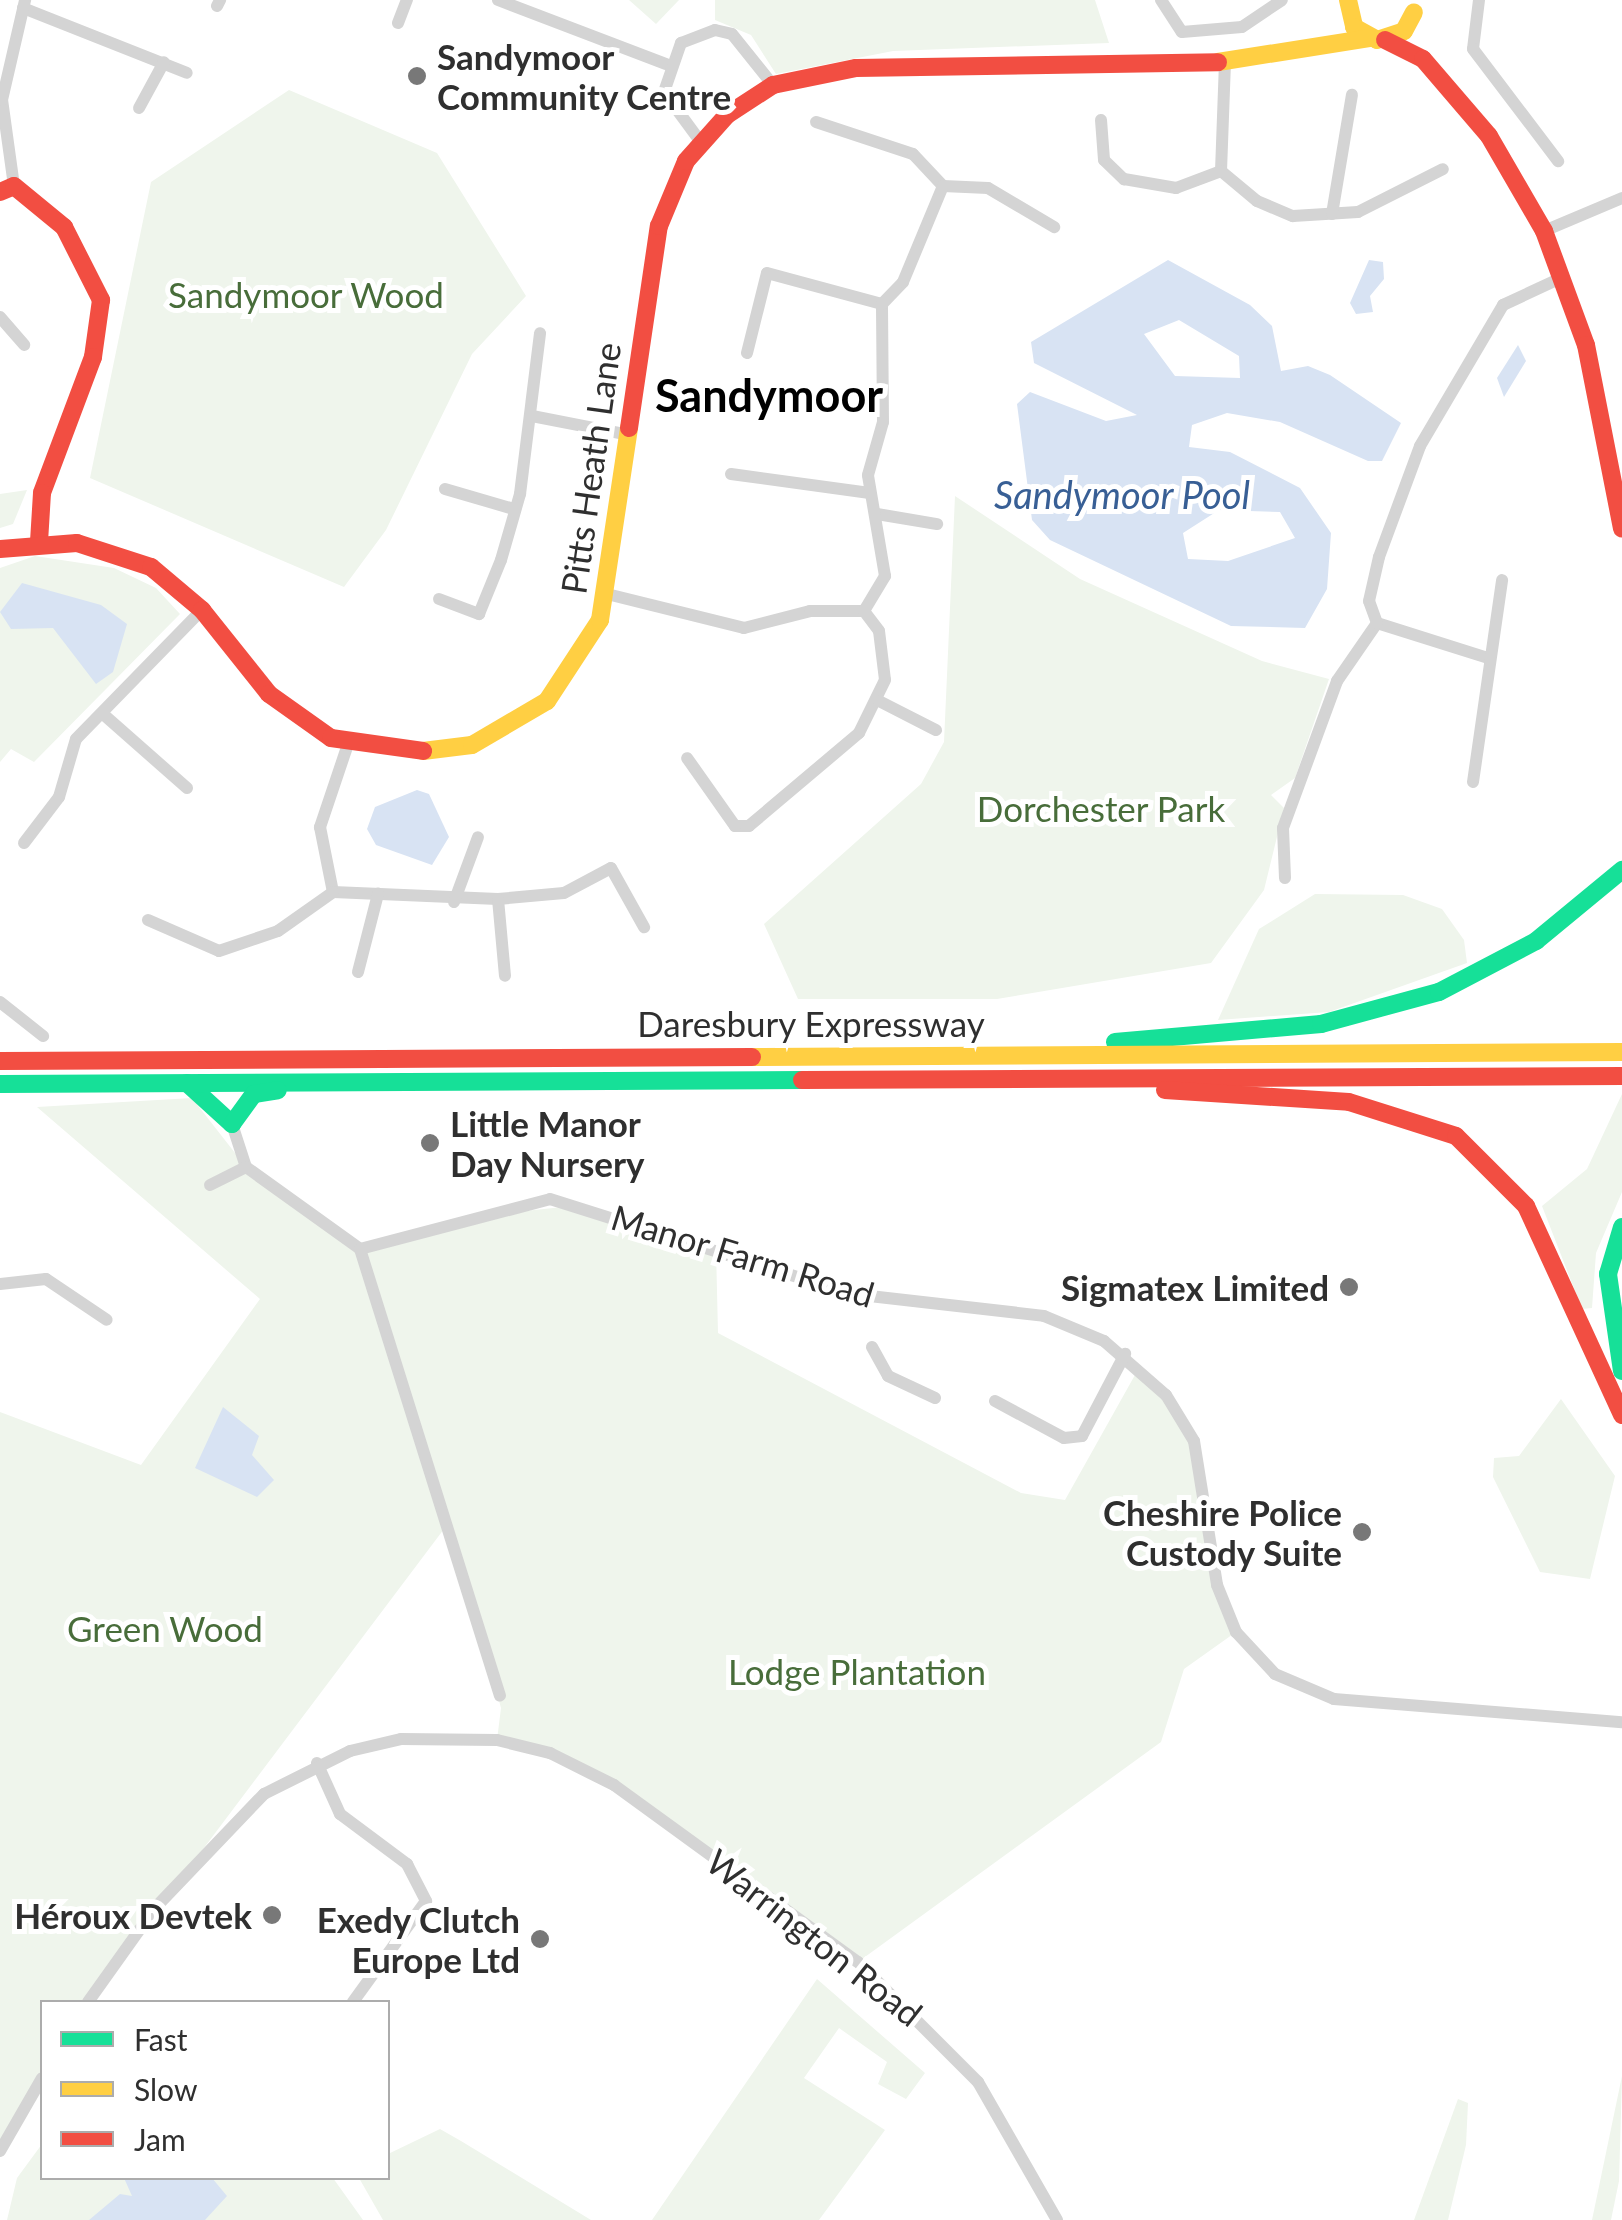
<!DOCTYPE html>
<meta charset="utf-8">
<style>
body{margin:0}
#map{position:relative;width:1622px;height:2220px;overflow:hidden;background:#fff;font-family:Lato,sans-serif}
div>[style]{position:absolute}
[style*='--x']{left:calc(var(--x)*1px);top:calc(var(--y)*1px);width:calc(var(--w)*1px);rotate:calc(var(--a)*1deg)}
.green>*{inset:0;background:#eff5ec}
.water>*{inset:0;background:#d8e3f3}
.street>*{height:12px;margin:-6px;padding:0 6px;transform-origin:6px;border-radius:6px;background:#d4d4d4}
.fast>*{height:18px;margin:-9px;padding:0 9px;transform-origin:9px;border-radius:9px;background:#16e098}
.slow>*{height:18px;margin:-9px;padding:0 9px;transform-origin:9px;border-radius:9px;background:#ffcf43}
.jam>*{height:18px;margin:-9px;padding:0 9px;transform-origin:9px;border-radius:9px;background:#f24e42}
.dots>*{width:28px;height:28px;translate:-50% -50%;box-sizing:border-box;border:5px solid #fff;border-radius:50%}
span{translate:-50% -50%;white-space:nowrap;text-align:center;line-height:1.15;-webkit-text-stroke:10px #fff;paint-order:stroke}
.poi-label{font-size:35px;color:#2f2f2f;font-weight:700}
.left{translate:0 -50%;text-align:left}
.right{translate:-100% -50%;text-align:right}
.park-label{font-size:35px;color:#486d3a}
.street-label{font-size:35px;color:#2f2f2f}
.water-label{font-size:38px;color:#385f95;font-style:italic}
.district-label{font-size:45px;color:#000;font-weight:700}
.legend{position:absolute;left:40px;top:2000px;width:350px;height:180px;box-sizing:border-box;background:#fff;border:2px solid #acacac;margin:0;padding:12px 18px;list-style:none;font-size:30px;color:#2f2f2f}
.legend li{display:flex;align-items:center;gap:20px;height:50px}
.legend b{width:50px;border:2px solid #acacac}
</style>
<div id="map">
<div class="green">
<div style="clip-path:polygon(629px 0,679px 0,656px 24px)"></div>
<div style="clip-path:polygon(715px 0,1095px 0,1109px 43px,893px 51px,776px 74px,751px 35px,715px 20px)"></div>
<div style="clip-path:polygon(289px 90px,437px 153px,526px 296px,472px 354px,386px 530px,344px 587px,90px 478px,151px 182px)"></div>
<div style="clip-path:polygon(27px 490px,13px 524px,0 528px,0 494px)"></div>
<div style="clip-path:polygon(955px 496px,1080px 579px,1262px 661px,1329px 679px,1295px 778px,1271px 795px,1284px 808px,1264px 890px,1211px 963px,997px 999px,798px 999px,764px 924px,921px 784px,944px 742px)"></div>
<div style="clip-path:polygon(35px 556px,114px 568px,156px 588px,180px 614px,34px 762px,11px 749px,0 762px,0 568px)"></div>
<div style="clip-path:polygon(1315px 894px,1403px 895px,1442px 909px,1464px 940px,1467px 963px,1329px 1012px,1218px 1020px,1259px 929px)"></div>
<div style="clip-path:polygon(1622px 1094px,1622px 1192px,1596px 1253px,1592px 1308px,1582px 1309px,1542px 1206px,1587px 1169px)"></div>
<div style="clip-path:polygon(192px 1098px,246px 1167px,360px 1249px,496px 1214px,582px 1205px,716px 1249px,718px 1333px,1021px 1493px,1065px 1500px,1140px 1366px,1194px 1441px,1217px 1585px,1236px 1632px,1184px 1669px,1161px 1742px,858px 1962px,614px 1785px,550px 1753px,497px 1740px,501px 1708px,450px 1521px,88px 2002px,42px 2002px,42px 2078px,0 2151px,0 1412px,141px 1465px,260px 1299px,37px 1107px)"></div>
<div style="clip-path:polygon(1561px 1399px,1615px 1476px,1590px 1579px,1540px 1572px,1493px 1477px,1494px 1458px,1519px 1456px)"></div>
<div style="clip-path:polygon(817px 1979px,925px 2073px,906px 2099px,878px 2084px,887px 2062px,839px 2028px,804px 2078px,885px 2130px,819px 2220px,652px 2220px)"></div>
<div style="clip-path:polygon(1622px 2076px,1619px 2181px,1611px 2220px,1592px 2220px)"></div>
<div style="clip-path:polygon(1458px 2099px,1468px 2103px,1466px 2145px,1448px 2220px,1414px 2220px)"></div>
<div style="clip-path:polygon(440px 2129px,461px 2141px,591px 2220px,383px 2220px,359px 2178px,388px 2178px,388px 2154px)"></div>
<div style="clip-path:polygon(42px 2144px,42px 2178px,333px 2178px,363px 2220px,7px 2220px,17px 2178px)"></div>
</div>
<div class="water">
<div style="clip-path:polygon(evenodd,1168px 260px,1250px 305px,1272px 326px,1281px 371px,1308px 366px,1330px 375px,1401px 423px,1382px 461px,1368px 461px,1280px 422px,1227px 413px,1192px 425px,1189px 447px,1230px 452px,1300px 488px,1331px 533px,1327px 589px,1305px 628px,1231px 626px,1050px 540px,1032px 520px,1017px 404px,1030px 392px,1106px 421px,1137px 415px,1034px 363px,1031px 342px,1168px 260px,1179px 320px,1239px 356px,1240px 378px,1175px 376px,1144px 334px,1179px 320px,1168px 260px,1219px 510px,1280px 512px,1295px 538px,1228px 561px,1188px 559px,1183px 533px,1219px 510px)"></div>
<div style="clip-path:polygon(1369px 260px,1383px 262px,1384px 279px,1370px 296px,1373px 312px,1356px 314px,1350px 303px)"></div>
<div style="clip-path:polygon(1518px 345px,1526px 361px,1504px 397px,1497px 378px)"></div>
<div style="clip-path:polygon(22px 583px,101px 605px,127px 624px,113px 672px,96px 684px,53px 628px,11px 629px,0 612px)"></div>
<div style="clip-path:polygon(417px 790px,429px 794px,449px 837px,432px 865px,376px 845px,367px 829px,375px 807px)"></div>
<div style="clip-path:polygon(223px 1407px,259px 1436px,252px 1455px,274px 1480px,257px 1497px,195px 1468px)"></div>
<div style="clip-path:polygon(124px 2178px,212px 2178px,227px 2196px,205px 2220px,89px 2220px,120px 2194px,132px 2196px)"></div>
</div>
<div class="street">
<div style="--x:498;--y:0;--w:180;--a:20.9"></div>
<div style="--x:1161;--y:0;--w:38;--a:57"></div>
<div style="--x:1182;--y:32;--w:60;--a:-4.8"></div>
<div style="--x:1242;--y:27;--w:48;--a:-34"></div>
<div style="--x:1479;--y:0;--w:49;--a:97"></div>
<div style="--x:1473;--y:49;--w:141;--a:52.8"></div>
<div style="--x:217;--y:6;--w:7;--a:-63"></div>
<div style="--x:23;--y:8;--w:176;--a:21.6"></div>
<div style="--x:398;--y:23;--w:25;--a:-69"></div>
<div style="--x:1225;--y:62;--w:109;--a:92.1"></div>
<div style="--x:1221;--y:171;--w:47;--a:39.8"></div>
<div style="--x:1257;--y:201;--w:39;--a:23"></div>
<div style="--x:1293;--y:216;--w:65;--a:-3.5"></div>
<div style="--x:1358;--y:212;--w:95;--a:-26.8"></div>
<div style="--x:139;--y:108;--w:52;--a:-61.5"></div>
<div style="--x:1101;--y:120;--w:40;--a:85.7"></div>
<div style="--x:1104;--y:160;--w:28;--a:44"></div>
<div style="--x:1124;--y:179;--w:53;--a:9.8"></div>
<div style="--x:1176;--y:188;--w:48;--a:-20.7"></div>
<div style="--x:816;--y:122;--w:102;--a:18.3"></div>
<div style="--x:913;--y:154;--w:44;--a:46.8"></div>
<div style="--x:943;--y:186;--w:45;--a:2.5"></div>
<div style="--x:988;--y:188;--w:77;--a:30.6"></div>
<div style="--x:700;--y:141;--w:61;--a:-126.3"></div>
<div style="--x:664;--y:92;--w:52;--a:-70.9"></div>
<div style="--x:681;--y:43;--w:36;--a:-21"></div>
<div style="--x:715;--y:30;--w:17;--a:13"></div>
<div style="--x:732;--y:34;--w:65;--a:51.2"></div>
<div style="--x:14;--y:186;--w:87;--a:-97.9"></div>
<div style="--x:2;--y:100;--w:103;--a:-77"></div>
<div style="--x:1332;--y:214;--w:121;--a:-80.5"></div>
<div style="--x:1544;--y:231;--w:85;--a:-22.9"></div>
<div style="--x:0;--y:317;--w:37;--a:49"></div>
<div style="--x:747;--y:353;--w:82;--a:-76"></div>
<div style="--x:767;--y:273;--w:119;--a:15.1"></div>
<div style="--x:532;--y:416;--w:100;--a:11"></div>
<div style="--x:731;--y:474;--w:140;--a:7.8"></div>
<div style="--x:445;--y:489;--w:72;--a:16.2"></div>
<div style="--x:877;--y:514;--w:61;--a:9.5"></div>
<div style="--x:607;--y:594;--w:141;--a:13.9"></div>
<div style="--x:744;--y:628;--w:68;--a:-14.4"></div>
<div style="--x:810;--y:611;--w:54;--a:0"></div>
<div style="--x:864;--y:611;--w:25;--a:53"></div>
<div style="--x:879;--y:631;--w:49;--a:83"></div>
<div style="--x:885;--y:680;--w:59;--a:116.1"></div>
<div style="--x:859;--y:733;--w:144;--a:139.8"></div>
<div style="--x:749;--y:826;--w:14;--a:180"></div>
<div style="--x:735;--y:826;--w:83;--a:-125.2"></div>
<div style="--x:439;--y:599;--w:43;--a:20.6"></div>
<div style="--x:479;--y:614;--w:58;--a:-67.8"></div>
<div style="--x:501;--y:560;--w:69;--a:-73.9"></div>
<div style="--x:520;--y:494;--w:162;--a:-82.9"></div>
<div style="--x:864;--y:611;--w:41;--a:-59"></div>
<div style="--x:885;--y:576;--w:102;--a:-99.6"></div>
<div style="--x:868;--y:475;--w:55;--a:-74.2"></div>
<div style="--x:883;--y:422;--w:118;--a:-90.5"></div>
<div style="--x:882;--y:304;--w:30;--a:-46"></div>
<div style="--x:903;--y:282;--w:104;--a:-67.4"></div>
<div style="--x:1377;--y:623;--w:116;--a:17.5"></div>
<div style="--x:879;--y:701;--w:64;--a:27"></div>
<div style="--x:103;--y:714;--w:112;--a:41.4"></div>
<div style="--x:348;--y:744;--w:88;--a:108.6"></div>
<div style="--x:320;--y:827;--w:66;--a:78.7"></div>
<div style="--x:333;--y:892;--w:165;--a:2.4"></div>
<div style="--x:498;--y:899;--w:66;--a:-5.2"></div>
<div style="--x:564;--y:893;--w:53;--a:-28"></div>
<div style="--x:611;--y:868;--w:68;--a:60.8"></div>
<div style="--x:1473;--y:782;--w:204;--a:-81.8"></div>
<div style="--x:24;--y:843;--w:58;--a:-52.7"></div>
<div style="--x:59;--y:797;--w:60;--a:-73.7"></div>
<div style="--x:76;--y:739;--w:180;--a:-45.7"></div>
<div style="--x:1285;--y:878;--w:50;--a:-92.3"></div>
<div style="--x:1283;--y:828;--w:157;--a:-69.8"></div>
<div style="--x:1337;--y:681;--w:70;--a:-55.4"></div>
<div style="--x:1377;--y:623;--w:23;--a:-110"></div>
<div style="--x:1369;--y:601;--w:45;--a:-77.2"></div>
<div style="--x:1379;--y:557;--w:118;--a:-69.7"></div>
<div style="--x:1420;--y:446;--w:164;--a:-59.5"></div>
<div style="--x:1503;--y:305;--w:66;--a:-25"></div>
<div style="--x:498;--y:899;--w:77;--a:84.8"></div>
<div style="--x:454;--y:902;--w:69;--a:-69.7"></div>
<div style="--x:148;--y:920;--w:77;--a:23.6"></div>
<div style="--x:219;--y:951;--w:62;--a:-18.7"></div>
<div style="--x:278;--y:931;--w:67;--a:-35.3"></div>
<div style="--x:358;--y:972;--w:81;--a:-75.6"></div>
<div style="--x:0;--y:1002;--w:55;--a:38.3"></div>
<div style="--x:232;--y:1124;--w:45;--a:72"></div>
<div style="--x:246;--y:1167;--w:140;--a:35.7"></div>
<div style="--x:360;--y:1249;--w:468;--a:72.6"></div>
<div style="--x:210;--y:1185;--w:40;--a:-26.6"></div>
<div style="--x:360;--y:1249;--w:196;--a:-14.7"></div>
<div style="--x:550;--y:1199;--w:317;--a:17.5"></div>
<div style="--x:852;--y:1294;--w:193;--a:6.5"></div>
<div style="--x:1044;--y:1316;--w:65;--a:22.6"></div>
<div style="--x:1104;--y:1341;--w:82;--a:41.1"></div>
<div style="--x:1166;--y:1395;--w:54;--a:58.7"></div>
<div style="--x:1194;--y:1441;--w:146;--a:80.9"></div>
<div style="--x:1217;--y:1585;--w:51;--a:68"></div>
<div style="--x:1236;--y:1632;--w:57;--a:47.1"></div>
<div style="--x:1275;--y:1674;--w:64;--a:23"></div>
<div style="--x:1334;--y:1699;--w:289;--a:4.6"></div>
<div style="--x:0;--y:1284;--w:46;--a:-6.2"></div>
<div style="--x:46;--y:1279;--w:73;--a:33.9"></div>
<div style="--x:872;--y:1347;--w:33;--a:61"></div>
<div style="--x:888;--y:1376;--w:52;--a:25.1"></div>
<div style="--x:995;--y:1401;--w:78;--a:28.2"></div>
<div style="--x:1064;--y:1438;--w:18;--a:-6"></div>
<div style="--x:1082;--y:1436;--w:93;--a:-62.3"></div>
<div style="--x:317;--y:1763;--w:56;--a:65.7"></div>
<div style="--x:340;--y:1814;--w:84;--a:36.7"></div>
<div style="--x:407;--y:1864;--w:42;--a:62.8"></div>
<div style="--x:426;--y:1901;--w:125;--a:125.9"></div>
<div style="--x:88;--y:2002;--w:115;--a:-54.5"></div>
<div style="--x:155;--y:1908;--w:158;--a:-46.3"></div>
<div style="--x:264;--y:1794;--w:96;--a:-26.6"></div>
<div style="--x:350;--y:1751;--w:52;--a:-13.2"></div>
<div style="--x:401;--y:1739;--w:96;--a:0.6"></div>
<div style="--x:497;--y:1740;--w:55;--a:13.8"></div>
<div style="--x:550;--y:1753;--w:72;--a:26.6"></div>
<div style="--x:614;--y:1785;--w:301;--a:36"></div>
<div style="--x:858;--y:1962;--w:170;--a:45"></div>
<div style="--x:978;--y:2082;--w:159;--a:60.2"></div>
<div style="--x:0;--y:2151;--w:84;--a:-60.1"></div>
</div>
<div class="fast">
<div style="--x:1115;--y:1042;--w:207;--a:-5"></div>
<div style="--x:1321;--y:1024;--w:122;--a:-15.2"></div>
<div style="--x:1439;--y:992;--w:110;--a:-27.7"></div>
<div style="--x:1536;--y:941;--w:112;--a:-39.5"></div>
<div style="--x:187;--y:1083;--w:61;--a:42.3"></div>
<div style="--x:0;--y:1084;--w:802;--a:-0.29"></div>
<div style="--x:232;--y:1124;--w:37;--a:-54"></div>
<div style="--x:254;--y:1094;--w:24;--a:-9"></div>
<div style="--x:1622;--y:1227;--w:49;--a:106.6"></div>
<div style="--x:1608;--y:1274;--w:98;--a:81.8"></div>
</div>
<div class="slow">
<div style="--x:1348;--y:0;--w:28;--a:77"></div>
<div style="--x:1354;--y:27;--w:26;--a:29"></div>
<div style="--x:1377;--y:40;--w:28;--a:-18"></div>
<div style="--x:1404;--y:31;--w:21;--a:-62"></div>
<div style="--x:1218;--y:62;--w:153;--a:-9"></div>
<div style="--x:423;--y:751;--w:49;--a:-7"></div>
<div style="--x:472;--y:745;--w:87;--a:-30.4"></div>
<div style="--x:547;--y:701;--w:97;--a:-56.8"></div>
<div style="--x:600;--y:620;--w:194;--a:-81.4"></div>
<div style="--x:752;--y:1057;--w:870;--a:-0.33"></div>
</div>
<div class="jam">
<div style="--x:1385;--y:40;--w:42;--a:26.6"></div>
<div style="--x:1423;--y:59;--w:101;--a:49.4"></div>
<div style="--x:1489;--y:136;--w:110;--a:59.9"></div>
<div style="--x:1544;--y:231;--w:121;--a:69.8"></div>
<div style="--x:1586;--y:345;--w:187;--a:78.9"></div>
<div style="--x:0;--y:192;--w:15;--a:-23"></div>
<div style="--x:14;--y:186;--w:65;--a:39.4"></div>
<div style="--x:64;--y:227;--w:82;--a:63.1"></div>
<div style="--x:101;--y:300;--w:58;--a:98"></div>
<div style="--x:93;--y:357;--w:145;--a:110.6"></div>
<div style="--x:42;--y:493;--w:49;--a:93.5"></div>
<div style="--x:629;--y:428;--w:204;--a:-81.6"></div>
<div style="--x:659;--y:226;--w:70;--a:-67.4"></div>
<div style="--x:686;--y:161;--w:62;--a:-48.3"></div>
<div style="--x:727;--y:115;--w:55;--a:-33.1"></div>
<div style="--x:773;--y:85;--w:85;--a:-11.6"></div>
<div style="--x:856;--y:68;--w:362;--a:-0.9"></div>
<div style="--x:0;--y:549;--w:77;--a:-4.5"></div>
<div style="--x:77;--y:543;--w:78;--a:18"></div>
<div style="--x:151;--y:567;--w:67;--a:40.1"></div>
<div style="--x:202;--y:610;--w:107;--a:51.4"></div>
<div style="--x:269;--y:694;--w:76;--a:35.4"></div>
<div style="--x:331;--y:738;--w:93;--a:8"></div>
<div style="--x:0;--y:1061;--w:752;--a:-0.3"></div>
<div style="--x:802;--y:1080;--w:820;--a:-0.28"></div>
<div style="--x:1165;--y:1090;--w:184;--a:3.7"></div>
<div style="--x:1349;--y:1102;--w:112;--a:17.6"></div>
<div style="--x:1456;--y:1136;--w:99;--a:45"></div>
<div style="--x:1526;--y:1206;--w:230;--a:65.3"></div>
</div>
<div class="dots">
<div style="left:417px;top:76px;background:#787878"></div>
<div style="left:430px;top:1143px;background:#787878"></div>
<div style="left:1349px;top:1287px;background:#787878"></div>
<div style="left:1362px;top:1532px;background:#787878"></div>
<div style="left:272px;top:1915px;background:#787878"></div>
<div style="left:540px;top:1939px;background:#787878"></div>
</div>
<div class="poi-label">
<span class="left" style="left:437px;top:76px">Sandymoor<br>Community Centre</span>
<span class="left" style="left:450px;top:1143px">Little Manor<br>Day Nursery</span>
<span class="right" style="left:1329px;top:1287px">Sigmatex Limited</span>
<span class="right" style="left:1342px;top:1532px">Cheshire Police<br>Custody Suite</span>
<span class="right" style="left:252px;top:1915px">Héroux Devtek</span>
<span class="right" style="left:520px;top:1939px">Exedy Clutch<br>Europe Ltd</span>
</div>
<div class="park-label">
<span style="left:306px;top:294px">Sandymoor Wood</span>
<span style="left:1101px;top:808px">Dorchester Park</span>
<span style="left:165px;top:1628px">Green Wood</span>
<span style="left:857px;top:1671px">Lodge Plantation</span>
</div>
<div class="street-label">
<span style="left:590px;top:468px;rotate:-82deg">Pitts Heath Lane</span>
<span style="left:811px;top:1023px">Daresbury Expressway</span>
<span style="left:743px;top:1255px;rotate:17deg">Manor Farm Road</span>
<span style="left:815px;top:1937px;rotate:38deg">Warrington Road</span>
</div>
<div class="water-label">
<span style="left:1122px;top:495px">Sandymoor Pool</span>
</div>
<div class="district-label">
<span style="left:769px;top:396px">Sandymoor</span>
</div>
<ul class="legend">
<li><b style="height:12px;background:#16e098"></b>Fast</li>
<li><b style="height:12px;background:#ffcf43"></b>Slow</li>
<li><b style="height:12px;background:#f24e42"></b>Jam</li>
</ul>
</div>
